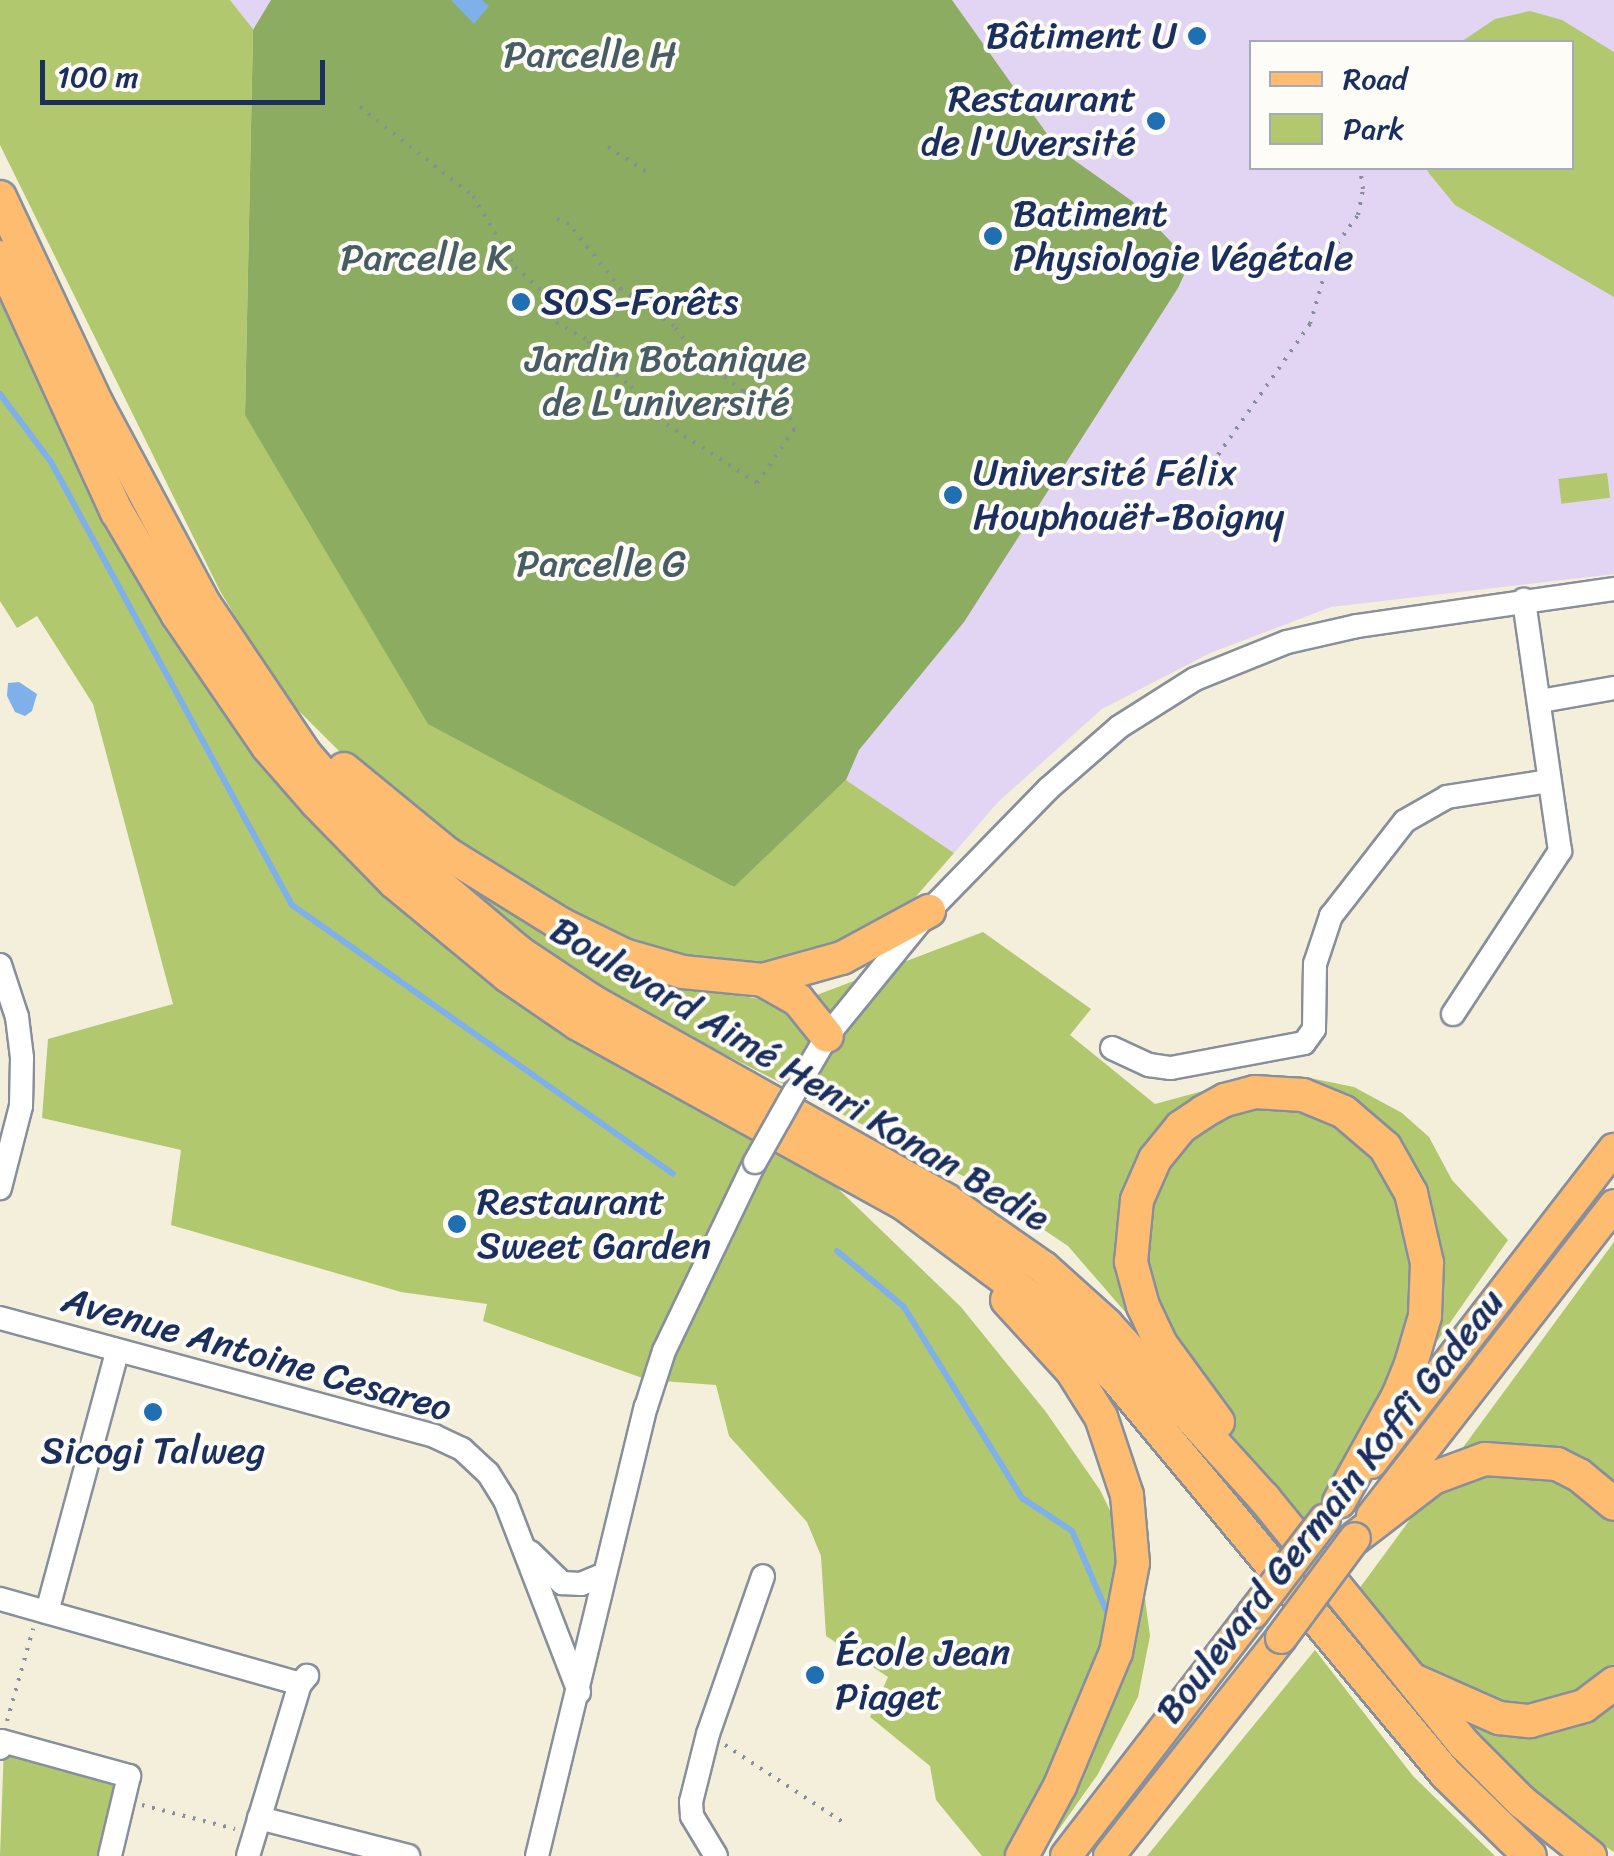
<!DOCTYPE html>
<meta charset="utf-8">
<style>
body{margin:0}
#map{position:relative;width:1614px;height:1856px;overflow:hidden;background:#f4efdb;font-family:Sriracha,sans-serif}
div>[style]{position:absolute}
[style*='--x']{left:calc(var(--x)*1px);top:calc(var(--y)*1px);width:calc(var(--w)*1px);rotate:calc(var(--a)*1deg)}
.built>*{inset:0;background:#e2d4f3}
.green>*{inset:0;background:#b1c86e;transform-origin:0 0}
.forest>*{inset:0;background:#8cac61}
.water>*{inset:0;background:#7fb0ea}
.stream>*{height:6px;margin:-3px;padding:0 3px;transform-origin:3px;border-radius:3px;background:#7fb0ea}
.path>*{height:4px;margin-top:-2px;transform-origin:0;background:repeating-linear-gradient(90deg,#888f9c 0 2.5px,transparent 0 10.5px)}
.roads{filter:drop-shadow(2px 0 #888f9c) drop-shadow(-2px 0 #888f9c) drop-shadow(0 2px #888f9c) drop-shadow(0 -2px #888f9c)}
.minor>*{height:22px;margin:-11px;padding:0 11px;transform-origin:11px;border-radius:11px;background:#fff}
.major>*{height:30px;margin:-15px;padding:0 15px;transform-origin:15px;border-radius:15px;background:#febc70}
.highway>*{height:32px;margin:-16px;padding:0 16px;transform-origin:16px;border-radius:16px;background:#febc70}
.bridges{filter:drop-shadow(2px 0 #888f9c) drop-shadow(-2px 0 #888f9c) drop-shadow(0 2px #888f9c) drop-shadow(0 -2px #888f9c)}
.minor-bridge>*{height:22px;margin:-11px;padding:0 11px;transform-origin:11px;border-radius:11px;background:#fff}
.major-bridge>*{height:30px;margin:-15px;padding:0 15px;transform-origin:15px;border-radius:15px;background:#febc70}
.dots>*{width:28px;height:28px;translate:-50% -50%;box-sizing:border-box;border:5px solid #fdfcf7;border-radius:50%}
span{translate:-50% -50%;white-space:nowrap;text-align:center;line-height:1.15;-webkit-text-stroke:8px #fdfcf7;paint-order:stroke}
.poi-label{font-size:38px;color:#1b2f5e}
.right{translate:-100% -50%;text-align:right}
.left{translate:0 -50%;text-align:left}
.park-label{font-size:38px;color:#485d63}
.street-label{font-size:38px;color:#1b2f5e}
.legend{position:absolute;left:1249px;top:40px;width:325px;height:130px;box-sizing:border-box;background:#fdfcf7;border:2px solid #a3aaba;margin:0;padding:12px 18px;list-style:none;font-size:30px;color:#1b2f5e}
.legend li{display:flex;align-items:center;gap:20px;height:50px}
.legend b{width:50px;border:2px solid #a3aaba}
.scale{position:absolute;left:40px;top:60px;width:285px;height:45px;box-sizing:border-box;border:5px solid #1b2f5e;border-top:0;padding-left:12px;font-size:30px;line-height:35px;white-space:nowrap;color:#1b2f5e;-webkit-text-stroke:8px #fdfcf7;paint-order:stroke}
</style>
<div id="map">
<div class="built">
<div style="clip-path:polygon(evenodd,230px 0,1614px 0,1614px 574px,1331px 607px,1210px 653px,1102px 709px,998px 802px,954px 853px,846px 780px,230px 0,1252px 42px,1572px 42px,1572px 168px,1252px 168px,1252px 42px)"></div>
</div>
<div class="green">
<div style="clip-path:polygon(0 0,230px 0,253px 29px,245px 415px,733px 887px,846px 780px,954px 853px,912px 901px,797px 964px,686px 963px,626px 944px,452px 845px,350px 762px,281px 693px,220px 591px,0 145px)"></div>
<div style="clip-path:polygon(1530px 11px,1562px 20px,1614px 52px,1614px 297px,1455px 205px,1428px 172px,1427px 168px,1572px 168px,1572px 42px,1461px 42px,1495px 19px)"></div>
<div style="clip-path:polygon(0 267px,263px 752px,344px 855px,446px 948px,567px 1038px,828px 1179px,961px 1307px,1046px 1412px,1100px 1490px,1142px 1576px,1150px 1636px,1138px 1697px,1098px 1774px,1040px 1856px,982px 1856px,936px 1800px,930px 1766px,870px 1717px,888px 1677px,826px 1636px,821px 1556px,807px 1522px,729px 1436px,716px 1385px,648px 1380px,483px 1321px,487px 1304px,401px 1292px,171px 1225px,181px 1150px,42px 1118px,48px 1039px,173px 1004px,93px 704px,37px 616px,17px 628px,0 601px)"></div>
<div style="left:1607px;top:473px;width:25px;height:49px;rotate:83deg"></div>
<div style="clip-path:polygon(440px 860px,679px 986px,793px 1004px,983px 932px,1091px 1009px,1070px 1035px,1155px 1104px,1247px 1079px,1300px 1076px,1354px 1087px,1402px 1113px,1429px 1137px,1452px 1180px,1508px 1240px,1309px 1524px,1068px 1246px,965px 1177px,599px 990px,478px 907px)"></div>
<div style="clip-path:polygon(1614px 1242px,1614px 1852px,1546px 1808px,1470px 1730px,1356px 1593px)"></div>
<div style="clip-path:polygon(1315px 1650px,1413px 1776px,1495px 1856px,1147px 1856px)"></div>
<div style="clip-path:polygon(4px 1746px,126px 1778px,105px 1856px,0 1856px)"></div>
</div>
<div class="forest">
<div style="clip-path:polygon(271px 0,952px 0,1057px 148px,1132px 201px,1177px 248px,1184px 275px,1178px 288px,964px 622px,859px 750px,846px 780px,734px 887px,428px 724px,245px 415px,253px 30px)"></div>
</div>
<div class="water">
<div style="clip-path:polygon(451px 0,482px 0,489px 6px,474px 24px)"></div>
<div style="clip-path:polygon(19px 682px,37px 694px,32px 711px,25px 716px,15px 712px,7px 696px,8px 683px)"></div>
</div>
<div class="stream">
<div style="--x:0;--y:394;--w:85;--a:53.1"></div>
<div style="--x:51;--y:462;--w:504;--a:61.45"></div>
<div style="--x:292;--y:905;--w:466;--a:35.2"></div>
<div style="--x:837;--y:1251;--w:87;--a:39.9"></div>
<div style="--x:904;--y:1307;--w:225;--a:58.3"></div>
<div style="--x:1022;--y:1498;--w:60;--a:33.4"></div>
<div style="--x:1072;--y:1531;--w:94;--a:66.7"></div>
</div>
<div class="path">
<div style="--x:360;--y:107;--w:144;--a:38.2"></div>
<div style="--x:473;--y:196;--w:82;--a:59.4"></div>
<div style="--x:515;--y:267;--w:44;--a:41.3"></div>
<div style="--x:548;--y:296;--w:21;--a:93"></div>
<div style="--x:547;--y:317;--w:48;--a:29.7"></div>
<div style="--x:589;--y:341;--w:15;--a:82"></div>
<div style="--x:591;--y:356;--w:50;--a:36.9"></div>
<div style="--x:631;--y:386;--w:32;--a:56"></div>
<div style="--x:649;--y:413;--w:129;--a:32.9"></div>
<div style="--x:757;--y:483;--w:65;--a:-55.1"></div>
<div style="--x:794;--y:430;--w:28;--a:-107"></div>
<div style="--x:786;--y:403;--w:45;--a:-164.4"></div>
<div style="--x:743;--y:391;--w:59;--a:-142.5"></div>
<div style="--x:696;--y:355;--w:36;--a:-127"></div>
<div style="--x:674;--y:326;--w:65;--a:-145.1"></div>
<div style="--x:621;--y:289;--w:83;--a:-128.7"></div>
<div style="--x:569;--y:224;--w:14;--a:-155"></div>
<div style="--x:608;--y:147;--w:49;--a:32.4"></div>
<div style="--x:1206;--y:472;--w:181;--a:-54.9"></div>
<div style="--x:1310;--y:324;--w:75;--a:-73.7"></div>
<div style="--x:1331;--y:252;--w:46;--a:-53.9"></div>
<div style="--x:1358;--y:215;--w:26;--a:-79"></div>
<div style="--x:1363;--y:189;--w:21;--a:-98"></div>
<div style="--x:7;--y:1721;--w:96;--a:-74.2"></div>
<div style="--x:725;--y:1745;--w:142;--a:33.2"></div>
<div style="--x:142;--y:1805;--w:96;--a:14.5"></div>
</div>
<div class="roads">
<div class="minor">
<div style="--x:1541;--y:701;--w:74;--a:-10.1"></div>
<div style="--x:0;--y:965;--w:55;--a:71.9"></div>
<div style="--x:17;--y:1017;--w:41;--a:83"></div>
<div style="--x:22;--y:1058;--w:48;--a:91.2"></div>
<div style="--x:21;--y:1106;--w:85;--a:104.4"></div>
<div style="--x:1453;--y:1014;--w:195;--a:-56.7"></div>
<div style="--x:1560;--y:851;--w:254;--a:-98.2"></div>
<div style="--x:1112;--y:1048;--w:41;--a:24.7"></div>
<div style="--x:1149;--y:1065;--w:22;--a:8"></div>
<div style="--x:1171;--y:1068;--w:135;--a:-10.6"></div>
<div style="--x:1304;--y:1043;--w:17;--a:-54"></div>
<div style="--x:1314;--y:1029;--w:65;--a:-89.1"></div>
<div style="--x:1315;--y:964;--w:51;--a:-71.6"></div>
<div style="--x:1331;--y:916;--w:120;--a:-52.1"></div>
<div style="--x:1405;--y:821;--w:48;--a:-29.7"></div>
<div style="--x:1447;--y:797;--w:103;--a:-8.9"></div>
<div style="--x:795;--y:1091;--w:64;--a:-59.8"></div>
<div style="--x:827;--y:1036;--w:161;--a:-50.8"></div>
<div style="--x:929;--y:911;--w:170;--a:-45.7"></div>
<div style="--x:1048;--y:789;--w:94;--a:-41.1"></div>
<div style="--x:1119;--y:727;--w:90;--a:-32.3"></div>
<div style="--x:1195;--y:679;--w:99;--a:-21.9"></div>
<div style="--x:1287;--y:642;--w:72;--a:-12.9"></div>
<div style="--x:1357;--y:626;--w:260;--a:-8.2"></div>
<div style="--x:0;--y:1318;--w:450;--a:15.2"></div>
<div style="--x:434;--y:1436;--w:31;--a:25"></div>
<div style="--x:462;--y:1449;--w:35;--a:43"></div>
<div style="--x:488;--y:1473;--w:32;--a:58"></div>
<div style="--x:505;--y:1500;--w:206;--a:68.9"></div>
<div style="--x:530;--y:1552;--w:45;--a:44.1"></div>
<div style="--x:562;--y:1583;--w:19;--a:3"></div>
<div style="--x:581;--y:1584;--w:23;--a:-23"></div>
<div style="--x:0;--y:1599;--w:312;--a:15.8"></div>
<div style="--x:47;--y:1612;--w:269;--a:-74.9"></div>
<div style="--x:0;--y:1748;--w:7;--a:-74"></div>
<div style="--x:2;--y:1741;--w:132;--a:15.4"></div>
<div style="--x:129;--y:1776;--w:82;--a:103.4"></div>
<div style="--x:259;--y:1818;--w:154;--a:14.3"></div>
<div style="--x:248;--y:1856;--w:180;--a:-73.2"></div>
<div style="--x:300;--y:1684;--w:11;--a:-49"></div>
<div style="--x:537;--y:1856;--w:462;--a:-76.4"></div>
<div style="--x:646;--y:1407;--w:59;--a:-72.2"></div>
<div style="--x:664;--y:1351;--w:210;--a:-64.3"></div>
<div style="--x:716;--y:1856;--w:47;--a:-121"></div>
<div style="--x:692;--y:1816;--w:14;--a:-94"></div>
<div style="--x:691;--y:1802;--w:70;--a:-76"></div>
<div style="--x:708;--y:1734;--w:167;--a:-70.8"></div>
</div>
<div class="major">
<div style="--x:1371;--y:1463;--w:397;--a:-52.3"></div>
<div style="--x:1372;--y:1516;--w:394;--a:-52.1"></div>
<div style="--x:1066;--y:1856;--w:307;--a:-52.4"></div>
<div style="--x:1109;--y:1856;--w:278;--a:-51.7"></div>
</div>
<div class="highway">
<div style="--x:0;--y:197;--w:229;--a:64.9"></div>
<div style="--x:97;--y:404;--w:225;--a:61.8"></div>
<div style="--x:203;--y:602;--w:184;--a:56.1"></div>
<div style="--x:306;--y:755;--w:40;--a:49"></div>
<div style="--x:332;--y:785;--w:102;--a:44.2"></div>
<div style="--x:405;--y:856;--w:150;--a:40.1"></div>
<div style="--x:520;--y:953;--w:87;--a:33.7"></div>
<div style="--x:592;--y:1001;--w:406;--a:29.3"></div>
<div style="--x:946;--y:1200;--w:119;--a:34.8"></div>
<div style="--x:1044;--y:1268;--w:85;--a:42.1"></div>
<div style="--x:1107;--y:1325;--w:234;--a:47.8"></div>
<div style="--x:1264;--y:1498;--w:317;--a:50.9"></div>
<div style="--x:1464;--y:1744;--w:82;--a:45"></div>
<div style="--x:1522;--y:1802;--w:87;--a:38.5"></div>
<div style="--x:0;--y:257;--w:281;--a:65.4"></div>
<div style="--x:117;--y:512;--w:118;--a:59.5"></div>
<div style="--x:177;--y:614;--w:161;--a:55.6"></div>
<div style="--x:268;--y:747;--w:74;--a:48.8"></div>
<div style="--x:317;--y:803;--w:110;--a:45.7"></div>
<div style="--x:394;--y:882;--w:148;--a:39.5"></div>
<div style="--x:508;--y:976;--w:85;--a:34.4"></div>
<div style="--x:578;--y:1024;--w:372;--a:28.9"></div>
<div style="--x:904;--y:1204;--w:179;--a:36.6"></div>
<div style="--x:1048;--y:1311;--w:97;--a:44.6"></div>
<div style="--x:1117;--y:1379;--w:514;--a:50.21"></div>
<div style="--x:1446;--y:1774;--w:117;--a:44.3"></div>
<div style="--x:344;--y:769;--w:134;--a:39.3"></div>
<div style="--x:448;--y:854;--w:133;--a:31.8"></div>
<div style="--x:561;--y:924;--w:70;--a:26.2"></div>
<div style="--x:624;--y:955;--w:61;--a:16.1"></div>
<div style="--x:683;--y:972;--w:80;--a:5.7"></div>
<div style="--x:763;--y:980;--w:82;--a:-15.6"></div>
<div style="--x:842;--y:958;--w:99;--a:-28.4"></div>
<div style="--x:763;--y:980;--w:40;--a:29.7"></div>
<div style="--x:798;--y:1000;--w:46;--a:51.1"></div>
<div style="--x:1007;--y:1300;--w:96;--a:47.5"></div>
<div style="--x:1072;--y:1371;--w:54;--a:57.8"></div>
<div style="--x:1101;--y:1417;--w:82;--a:71.6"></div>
<div style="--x:1127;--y:1495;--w:68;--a:85"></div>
<div style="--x:1133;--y:1563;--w:91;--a:100.8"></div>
<div style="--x:1116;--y:1652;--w:145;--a:112.7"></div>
<div style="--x:1060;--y:1786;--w:80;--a:118.5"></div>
<div style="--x:1218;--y:1422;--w:97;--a:-126.2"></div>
<div style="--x:1161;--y:1344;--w:42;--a:-115.3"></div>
<div style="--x:1143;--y:1306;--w:46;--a:-105.3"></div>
<div style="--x:1131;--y:1262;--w:62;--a:-84.5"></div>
<div style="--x:1137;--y:1200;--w:45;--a:-66.3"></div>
<div style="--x:1155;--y:1159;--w:41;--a:-50.9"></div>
<div style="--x:1181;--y:1127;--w:27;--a:-34"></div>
<div style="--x:1203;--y:1112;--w:25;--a:-29"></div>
<div style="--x:1225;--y:1100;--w:31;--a:-15"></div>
<div style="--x:1255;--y:1092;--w:48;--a:3.6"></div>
<div style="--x:1303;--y:1095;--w:44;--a:22.5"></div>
<div style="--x:1344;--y:1112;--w:54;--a:40.5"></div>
<div style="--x:1385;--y:1147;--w:53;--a:60.5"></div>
<div style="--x:1411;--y:1193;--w:72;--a:77.1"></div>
<div style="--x:1427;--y:1263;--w:53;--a:92.2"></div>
<div style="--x:1425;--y:1316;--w:50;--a:106.3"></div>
<div style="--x:1411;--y:1364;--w:35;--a:112"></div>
<div style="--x:1398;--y:1396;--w:121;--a:119.1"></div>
<div style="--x:1355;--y:1538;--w:98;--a:-37.6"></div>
<div style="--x:1433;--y:1478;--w:55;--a:-20.1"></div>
<div style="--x:1485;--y:1459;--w:72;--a:4"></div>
<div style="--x:1557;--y:1464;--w:25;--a:27"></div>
<div style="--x:1579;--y:1475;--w:45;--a:39.6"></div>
<div style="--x:1415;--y:1681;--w:92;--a:23.8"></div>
<div style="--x:1499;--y:1718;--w:31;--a:6"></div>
<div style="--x:1530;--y:1721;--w:56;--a:-15.5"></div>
<div style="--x:1584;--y:1706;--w:38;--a:-37"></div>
</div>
</div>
<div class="bridges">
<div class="minor-bridge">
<div style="--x:755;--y:1162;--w:81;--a:-60.6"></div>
</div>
<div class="major-bridge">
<div style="--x:1253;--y:1613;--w:118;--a:-52.5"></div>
<div style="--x:1281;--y:1638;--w:124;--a:-53.5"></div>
</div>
</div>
<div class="dots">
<div style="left:1197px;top:36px;background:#1f6fb2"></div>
<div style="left:1156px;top:121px;background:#1f6fb2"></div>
<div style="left:993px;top:236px;background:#1f6fb2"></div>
<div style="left:521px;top:302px;background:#1f6fb2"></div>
<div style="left:953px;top:495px;background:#1f6fb2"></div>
<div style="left:457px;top:1224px;background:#1f6fb2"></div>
<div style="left:153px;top:1412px;background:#1f6fb2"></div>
<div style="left:815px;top:1675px;background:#1f6fb2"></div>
</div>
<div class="poi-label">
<span class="right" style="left:1177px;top:36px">Bâtiment U</span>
<span class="right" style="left:1136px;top:121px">Restaurant<br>de l'Uversité</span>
<span class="left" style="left:1013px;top:236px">Batiment<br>Physiologie Végétale</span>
<span class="left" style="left:541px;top:302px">SOS-Forêts</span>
<span class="left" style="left:973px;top:495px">Université Félix<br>Houphouët-Boigny</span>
<span class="left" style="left:477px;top:1224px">Restaurant<br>Sweet Garden</span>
<span style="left:153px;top:1451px">Sicogi Talweg</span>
<span class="left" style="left:835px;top:1675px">École Jean<br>Piaget</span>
</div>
<div class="park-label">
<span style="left:590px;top:55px">Parcelle H</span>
<span style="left:425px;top:258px">Parcelle K</span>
<span style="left:666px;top:381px">Jardin Botanique<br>de L'université</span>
<span style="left:601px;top:564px">Parcelle G</span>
</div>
<div class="street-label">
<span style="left:800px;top:1074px;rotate:31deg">Boulevard Aimé Henri Konan Bedie</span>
<span style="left:257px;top:1354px;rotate:16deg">Avenue Antoine Cesareo</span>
<span style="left:1330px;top:1506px;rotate:-52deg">Boulevard Germain Koffi Gadeau</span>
</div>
<ul class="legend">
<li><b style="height:12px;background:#febc70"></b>Road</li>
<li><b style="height:28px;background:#b1c86e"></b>Park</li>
</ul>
<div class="scale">100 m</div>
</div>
